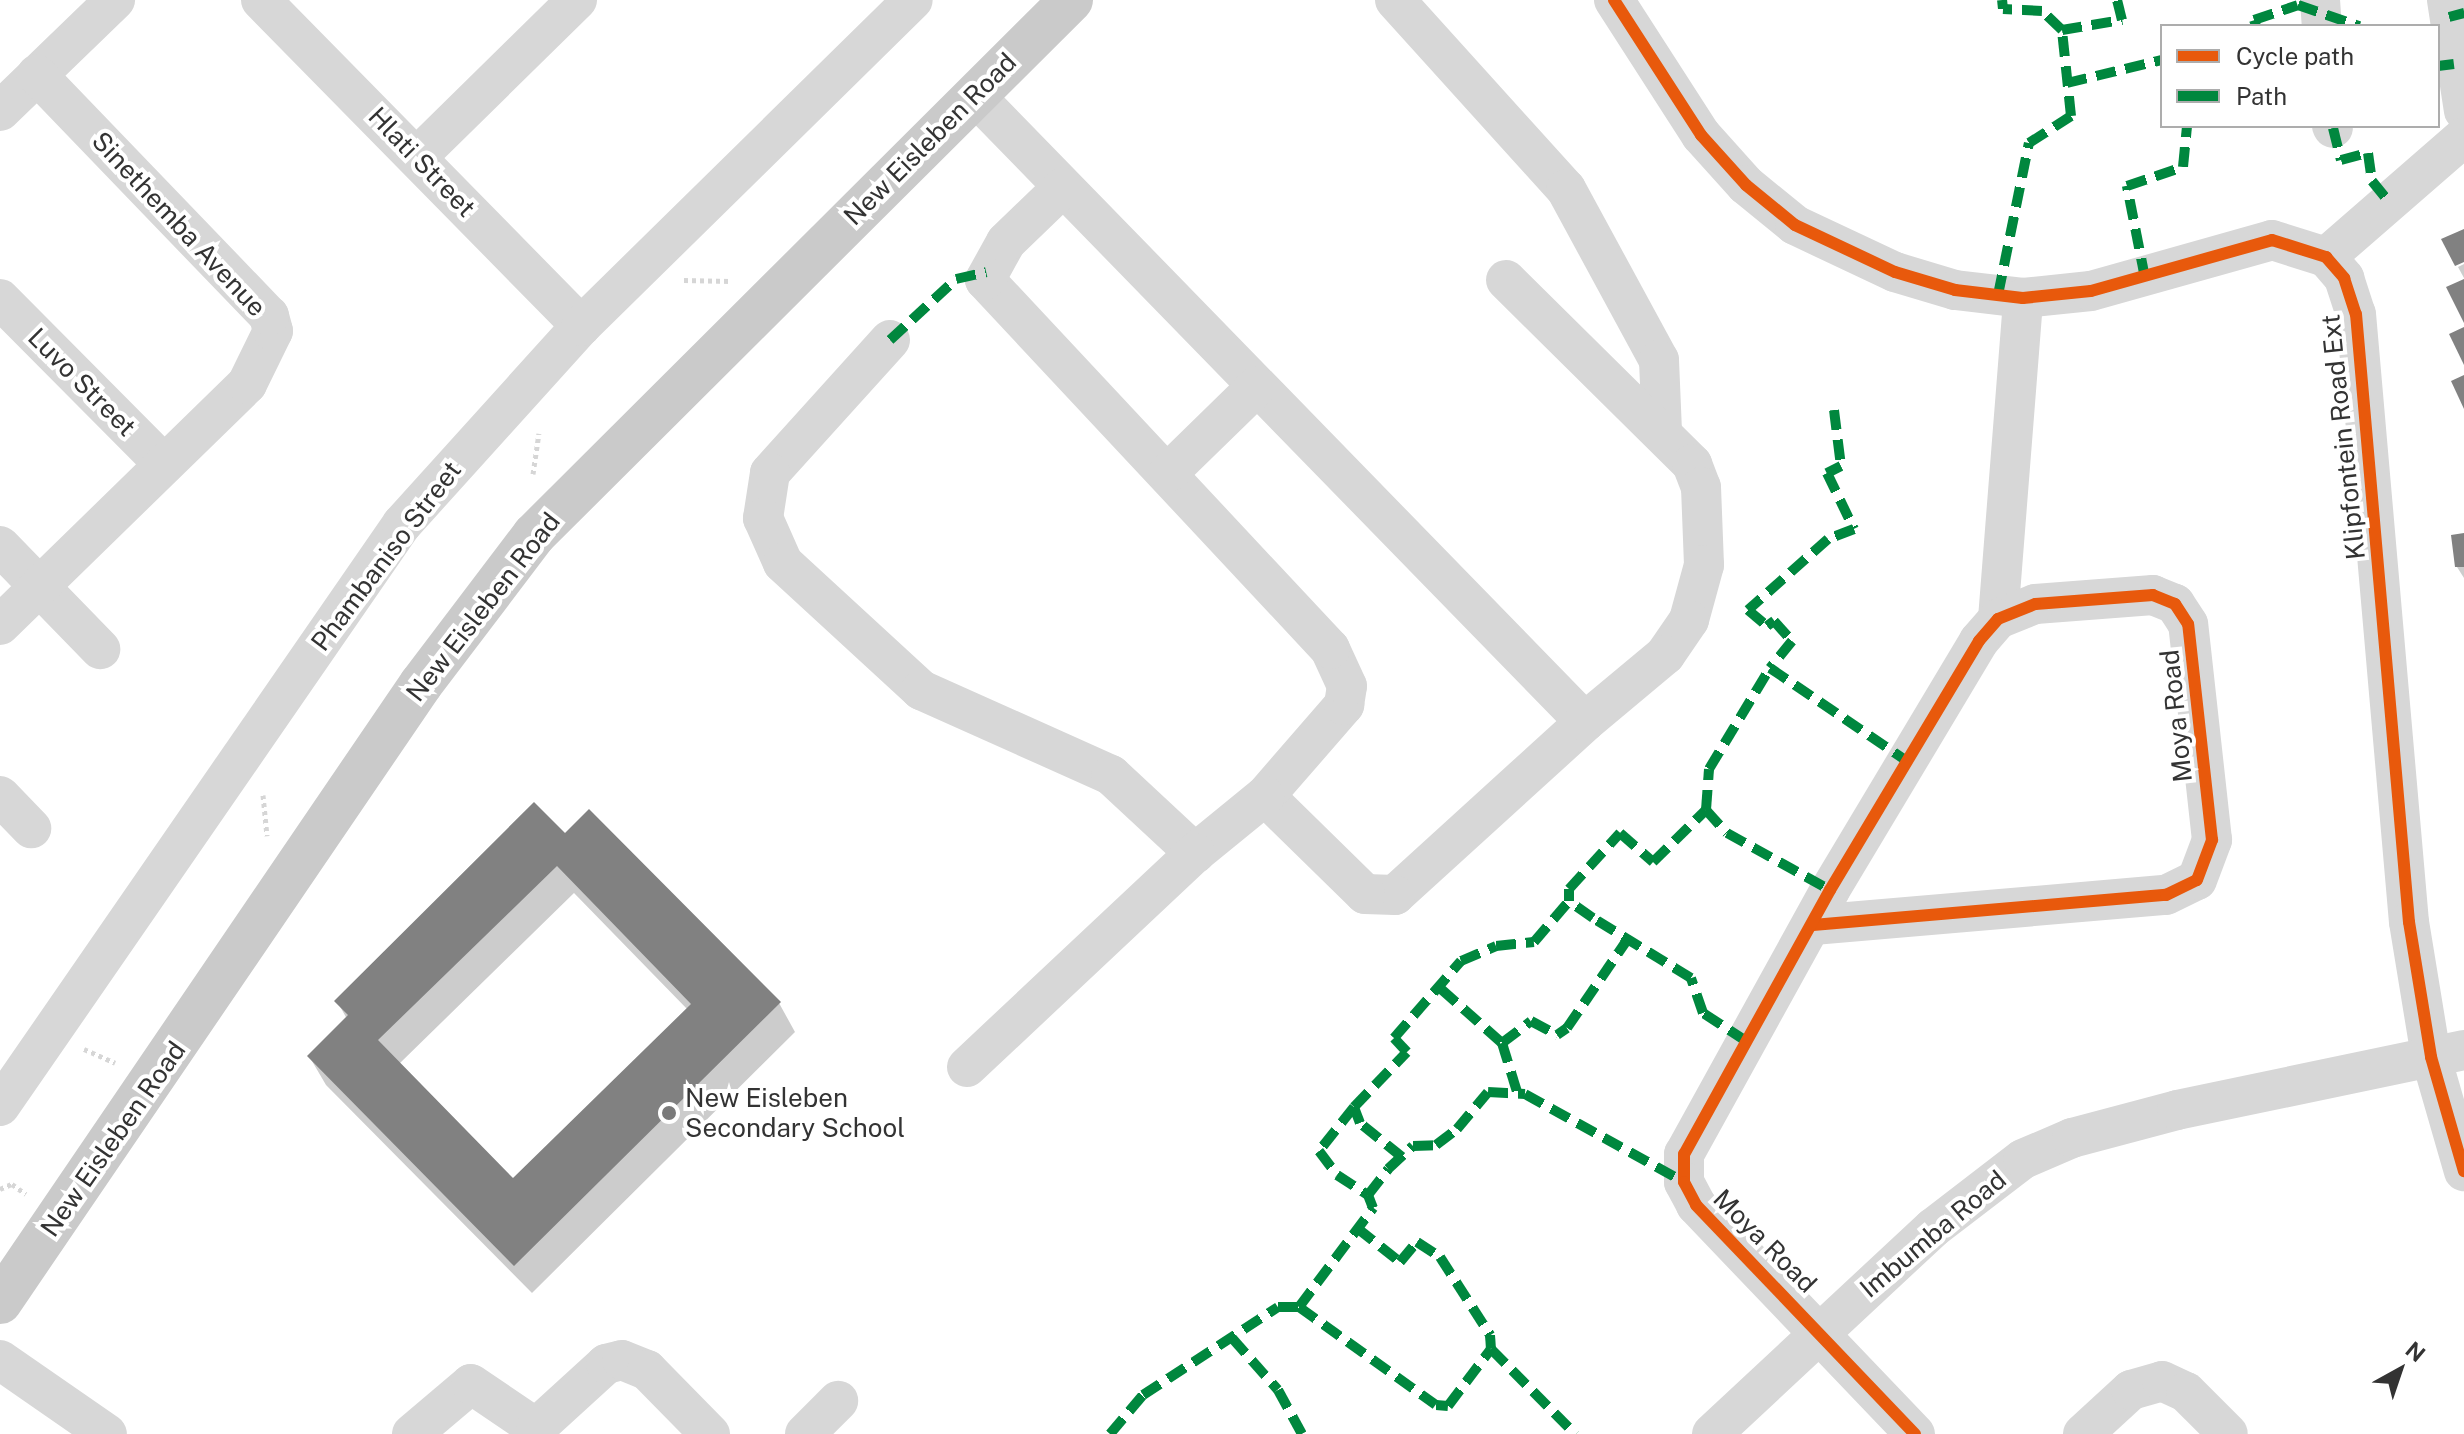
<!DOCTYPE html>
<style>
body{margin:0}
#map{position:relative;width:2464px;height:1434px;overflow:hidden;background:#fff;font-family:"Public Sans",sans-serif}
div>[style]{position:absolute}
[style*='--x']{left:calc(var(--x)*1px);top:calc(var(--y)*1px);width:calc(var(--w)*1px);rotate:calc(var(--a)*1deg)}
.shadow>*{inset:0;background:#0003}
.building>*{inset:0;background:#818181}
.path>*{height:5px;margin-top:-2.5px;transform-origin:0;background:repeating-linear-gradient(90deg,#d6d6d6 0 4px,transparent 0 8px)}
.minor>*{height:40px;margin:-20px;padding:0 20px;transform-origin:20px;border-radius:20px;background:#d7d7d7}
.major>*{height:44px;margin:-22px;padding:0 22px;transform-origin:22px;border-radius:22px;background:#cacaca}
.quiet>*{height:10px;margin-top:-5px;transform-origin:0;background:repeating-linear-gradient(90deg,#00873e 0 20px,transparent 0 30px)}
.cycleway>*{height:12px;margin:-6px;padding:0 6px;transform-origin:6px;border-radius:6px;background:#e8590c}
.dots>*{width:22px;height:22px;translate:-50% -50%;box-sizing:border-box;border:4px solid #fff;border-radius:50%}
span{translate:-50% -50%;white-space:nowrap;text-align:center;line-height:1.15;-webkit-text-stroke:8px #fff;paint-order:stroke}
.street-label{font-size:26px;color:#333}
.poi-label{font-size:26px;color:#333}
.left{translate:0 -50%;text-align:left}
.legend{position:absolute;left:2160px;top:24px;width:280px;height:104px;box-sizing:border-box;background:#fff;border:2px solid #adadad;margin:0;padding:10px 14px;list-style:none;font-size:24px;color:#333}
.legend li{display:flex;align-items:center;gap:16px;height:40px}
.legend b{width:40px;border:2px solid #adadad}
.north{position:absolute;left:2360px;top:1330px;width:80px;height:80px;-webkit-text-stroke:6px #fff;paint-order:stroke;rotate:40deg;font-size:22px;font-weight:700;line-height:32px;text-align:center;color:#333}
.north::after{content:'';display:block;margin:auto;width:28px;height:36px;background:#333;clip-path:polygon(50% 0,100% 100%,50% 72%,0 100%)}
</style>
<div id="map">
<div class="shadow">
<div style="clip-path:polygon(2464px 264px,2464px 278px,2458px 267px)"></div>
<div style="clip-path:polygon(2464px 535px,2464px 578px,2457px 567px)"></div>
<div style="clip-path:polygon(evenodd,565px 835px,779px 1003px,795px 1032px,532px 1293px,326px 1085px,309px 1056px,347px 1019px,337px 1001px,565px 835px,574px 893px,688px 1010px,513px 1181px,399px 1064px,574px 893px)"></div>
</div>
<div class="building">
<div style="clip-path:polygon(2464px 229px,2464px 262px,2455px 266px,2441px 239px)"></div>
<div style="clip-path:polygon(2464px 279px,2464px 323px,2446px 287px)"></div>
<div style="clip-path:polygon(2464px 327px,2464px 365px,2449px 334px)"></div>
<div style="clip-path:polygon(2464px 375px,2464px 409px,2451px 381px)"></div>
<div style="clip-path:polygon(2464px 533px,2464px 567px,2455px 567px,2451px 535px)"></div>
<div style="clip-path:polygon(evenodd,534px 802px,565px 833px,589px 809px,781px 1002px,514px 1266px,307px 1056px,348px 1015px,334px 1001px,534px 802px,557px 866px,691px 1004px,513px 1178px,378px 1040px,557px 866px)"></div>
</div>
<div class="path">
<div style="--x:684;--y:280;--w:46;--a:1.2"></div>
<div style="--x:533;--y:474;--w:41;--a:-81.7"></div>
<div style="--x:263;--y:795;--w:41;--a:84.4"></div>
<div style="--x:84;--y:1049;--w:34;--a:24"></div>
<div style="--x:0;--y:1189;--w:13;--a:-23"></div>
<div style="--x:12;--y:1184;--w:17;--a:36"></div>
</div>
<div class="minor">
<div style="--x:261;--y:0;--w:457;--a:45.5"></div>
<div style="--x:1395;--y:0;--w:255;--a:47.9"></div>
<div style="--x:1566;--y:189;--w:195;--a:61.5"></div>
<div style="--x:1659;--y:360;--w:73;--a:87.6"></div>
<div style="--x:1614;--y:0;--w:161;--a:57.2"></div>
<div style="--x:1701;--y:135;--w:67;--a:48"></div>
<div style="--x:1746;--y:185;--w:63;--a:39.2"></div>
<div style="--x:1795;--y:225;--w:110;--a:25.2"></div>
<div style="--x:1895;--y:272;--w:63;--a:16.7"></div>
<div style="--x:1955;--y:290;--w:68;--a:6.7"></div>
<div style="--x:2023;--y:298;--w:68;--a:-5.9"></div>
<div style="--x:2091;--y:291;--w:188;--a:-15.7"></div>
<div style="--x:2272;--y:240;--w:57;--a:17.5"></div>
<div style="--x:2326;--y:257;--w:28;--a:49"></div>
<div style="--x:2344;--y:278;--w:38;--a:72"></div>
<div style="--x:2356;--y:314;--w:610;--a:85.02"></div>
<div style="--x:2409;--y:922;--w:137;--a:80.7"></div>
<div style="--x:2431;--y:1057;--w:119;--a:73.9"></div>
<div style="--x:2320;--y:0;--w:26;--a:86"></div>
<div style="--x:2447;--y:0;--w:112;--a:81.3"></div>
<div style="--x:974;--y:95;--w:875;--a:45.74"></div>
<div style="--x:1585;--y:722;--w:257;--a:137.7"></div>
<div style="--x:1395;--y:895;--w:30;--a:-178"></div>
<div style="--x:1365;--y:894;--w:140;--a:-135.6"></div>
<div style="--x:1265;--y:796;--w:121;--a:-49"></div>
<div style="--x:1344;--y:705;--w:19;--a:-81"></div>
<div style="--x:1347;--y:686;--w:41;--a:-114.7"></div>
<div style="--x:1330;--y:649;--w:505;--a:-133.07"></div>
<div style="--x:985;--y:280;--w:43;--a:-61.1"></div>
<div style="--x:1006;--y:242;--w:78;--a:-44"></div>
<div style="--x:0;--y:111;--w:160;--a:-44"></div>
<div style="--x:2332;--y:126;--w:2;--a:63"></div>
<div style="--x:418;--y:156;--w:223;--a:-44.5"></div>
<div style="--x:2326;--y:257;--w:183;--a:-41"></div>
<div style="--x:1506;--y:280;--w:262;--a:44.7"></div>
<div style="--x:1692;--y:464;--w:25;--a:69"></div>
<div style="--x:1701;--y:487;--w:78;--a:87.8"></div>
<div style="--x:1704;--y:565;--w:57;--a:105.3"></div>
<div style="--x:1689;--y:620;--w:42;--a:124.4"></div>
<div style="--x:1665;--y:655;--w:104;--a:140.1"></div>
<div style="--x:0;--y:299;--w:233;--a:45.2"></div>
<div style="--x:890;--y:340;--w:179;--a:132.1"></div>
<div style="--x:770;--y:473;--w:46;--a:98.8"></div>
<div style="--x:763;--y:518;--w:49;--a:66"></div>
<div style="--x:783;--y:563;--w:188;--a:42.6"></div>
<div style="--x:921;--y:690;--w:208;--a:24.1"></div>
<div style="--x:1111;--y:775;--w:115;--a:42.9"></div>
<div style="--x:1195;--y:853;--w:90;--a:-39.2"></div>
<div style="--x:1169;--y:472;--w:123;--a:-44.3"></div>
<div style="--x:0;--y:546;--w:144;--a:45.8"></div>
<div style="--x:1998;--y:619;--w:322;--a:-85.5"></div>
<div style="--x:0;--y:625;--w:345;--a:-44.3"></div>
<div style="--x:247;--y:384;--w:59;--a:-63.9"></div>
<div style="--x:273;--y:331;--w:16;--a:-105"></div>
<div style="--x:269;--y:316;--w:335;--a:-133.9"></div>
<div style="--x:0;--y:796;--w:45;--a:45.9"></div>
<div style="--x:1813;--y:925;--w:354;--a:-4.9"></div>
<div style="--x:2166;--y:895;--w:34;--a:-26"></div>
<div style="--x:2197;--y:880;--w:43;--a:-69.4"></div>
<div style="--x:2212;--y:840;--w:217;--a:-96.3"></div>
<div style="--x:2188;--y:624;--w:24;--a:-123"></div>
<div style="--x:2175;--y:604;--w:24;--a:-158"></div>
<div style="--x:2153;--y:595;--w:118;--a:175.6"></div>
<div style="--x:2035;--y:604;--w:40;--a:158"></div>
<div style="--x:1998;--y:619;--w:29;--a:131"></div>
<div style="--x:1979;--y:641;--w:290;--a:120.9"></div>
<div style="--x:1830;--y:890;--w:302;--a:118.9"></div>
<div style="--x:1684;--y:1154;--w:28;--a:90"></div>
<div style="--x:1684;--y:1182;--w:26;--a:62"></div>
<div style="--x:1696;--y:1205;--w:317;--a:46.3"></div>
<div style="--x:967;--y:1067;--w:313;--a:-43.2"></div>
<div style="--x:0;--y:1106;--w:707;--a:-55.37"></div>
<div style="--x:402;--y:524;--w:267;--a:-47.9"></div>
<div style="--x:581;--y:326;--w:465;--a:-44.5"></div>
<div style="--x:0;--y:1360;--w:130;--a:34.7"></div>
<div style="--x:412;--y:1434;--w:77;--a:-40.3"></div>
<div style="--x:471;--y:1384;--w:78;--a:34.1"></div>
<div style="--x:536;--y:1428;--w:95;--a:-42.4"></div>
<div style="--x:606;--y:1364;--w:16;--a:-14"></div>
<div style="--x:622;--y:1360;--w:27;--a:22"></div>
<div style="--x:647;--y:1370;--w:90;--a:45.5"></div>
<div style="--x:805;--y:1434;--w:47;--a:-45"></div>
<div style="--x:1712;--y:1434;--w:302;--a:-43"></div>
<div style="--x:1933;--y:1228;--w:113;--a:-37.5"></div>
<div style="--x:2023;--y:1159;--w:53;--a:-23.2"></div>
<div style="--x:2072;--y:1138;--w:109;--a:-14.9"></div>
<div style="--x:2177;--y:1110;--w:293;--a:-11.8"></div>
<div style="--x:2083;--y:1434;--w:65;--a:-42.5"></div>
<div style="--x:2131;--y:1390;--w:32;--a:-16"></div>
<div style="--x:2162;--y:1381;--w:26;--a:25"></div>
<div style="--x:2186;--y:1392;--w:59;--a:45"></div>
</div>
<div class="major">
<div style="--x:0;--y:1302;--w:748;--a:-55.74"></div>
<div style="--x:421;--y:684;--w:187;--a:-52.8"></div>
<div style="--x:534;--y:535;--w:758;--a:-44.89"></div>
</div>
<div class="quiet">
<div style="--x:2449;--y:17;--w:16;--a:-15"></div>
<div style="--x:2256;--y:26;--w:6;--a:-108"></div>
<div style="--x:2254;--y:20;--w:46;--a:-18.8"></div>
<div style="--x:2298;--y:5;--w:65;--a:19"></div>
<div style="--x:2062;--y:30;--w:61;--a:-9.5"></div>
<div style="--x:2122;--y:20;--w:21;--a:-104"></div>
<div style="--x:2438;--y:66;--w:16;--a:-7"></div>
<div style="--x:2067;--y:83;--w:98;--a:-13.6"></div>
<div style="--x:2333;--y:128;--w:33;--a:76"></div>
<div style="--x:2341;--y:160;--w:28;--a:-15"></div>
<div style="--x:2368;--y:153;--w:28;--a:82"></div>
<div style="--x:2372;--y:181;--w:28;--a:51"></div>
<div style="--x:2145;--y:278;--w:94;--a:-101.1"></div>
<div style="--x:2127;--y:186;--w:59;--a:-18.7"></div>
<div style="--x:2183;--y:167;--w:41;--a:-84.4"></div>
<div style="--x:1998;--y:295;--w:155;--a:-78.5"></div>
<div style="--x:2029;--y:143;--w:50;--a:-32.7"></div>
<div style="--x:2071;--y:116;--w:86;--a:-96"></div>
<div style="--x:2062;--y:30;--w:28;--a:-136"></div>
<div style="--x:2042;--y:11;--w:39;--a:-177"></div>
<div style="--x:2003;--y:9;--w:9;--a:-96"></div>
<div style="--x:890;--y:340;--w:90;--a:-42.7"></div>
<div style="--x:956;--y:279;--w:31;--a:-13"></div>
<div style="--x:1834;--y:410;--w:56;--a:82.9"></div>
<div style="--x:1841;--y:466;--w:16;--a:153"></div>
<div style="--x:1827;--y:473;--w:62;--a:64.3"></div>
<div style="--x:1854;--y:529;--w:28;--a:159"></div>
<div style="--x:1828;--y:539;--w:107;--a:138.4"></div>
<div style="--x:1748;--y:610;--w:25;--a:40"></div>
<div style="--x:1767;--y:626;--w:9;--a:-36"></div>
<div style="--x:1774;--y:621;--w:27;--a:48"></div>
<div style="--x:1792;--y:641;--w:35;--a:129"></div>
<div style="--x:1770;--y:668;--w:166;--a:34.2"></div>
<div style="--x:1706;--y:810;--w:41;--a:-85.8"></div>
<div style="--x:1709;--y:769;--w:118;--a:-58.9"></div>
<div style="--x:1441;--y:989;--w:81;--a:41.5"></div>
<div style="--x:1502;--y:1043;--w:54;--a:72.9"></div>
<div style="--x:1746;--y:1041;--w:51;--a:-146.9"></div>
<div style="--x:1703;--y:1013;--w:37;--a:-109"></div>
<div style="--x:1691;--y:978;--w:115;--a:-148.5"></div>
<div style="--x:1593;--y:918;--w:29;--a:-145"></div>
<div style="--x:1569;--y:901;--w:12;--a:-90"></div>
<div style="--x:1569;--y:889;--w:76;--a:-47.7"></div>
<div style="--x:1620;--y:833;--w:44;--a:41.3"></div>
<div style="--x:1653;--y:862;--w:74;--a:-44.5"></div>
<div style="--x:1706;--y:810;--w:31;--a:48"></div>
<div style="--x:1727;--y:833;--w:118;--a:29"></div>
<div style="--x:1502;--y:1043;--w:36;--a:-37"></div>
<div style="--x:1531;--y:1021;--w:30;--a:28"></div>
<div style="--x:1557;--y:1035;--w:12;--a:-35"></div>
<div style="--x:1567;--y:1028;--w:107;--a:-55.7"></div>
<div style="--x:1354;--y:1107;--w:56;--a:128.5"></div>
<div style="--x:1319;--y:1151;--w:30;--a:53"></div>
<div style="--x:1337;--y:1175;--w:37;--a:33"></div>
<div style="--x:1402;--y:1157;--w:54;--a:-141"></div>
<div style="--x:1360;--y:1123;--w:17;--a:-111"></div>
<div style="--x:1354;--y:1107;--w:76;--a:-46.1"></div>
<div style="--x:1407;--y:1052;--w:19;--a:-133"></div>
<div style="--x:1394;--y:1038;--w:102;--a:-49"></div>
<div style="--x:1461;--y:961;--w:38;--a:-23"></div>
<div style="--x:1496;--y:946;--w:38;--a:-6"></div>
<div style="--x:1534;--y:942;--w:54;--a:-49.5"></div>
<div style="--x:1357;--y:1228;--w:55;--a:38.3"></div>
<div style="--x:1400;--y:1262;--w:26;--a:-50"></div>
<div style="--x:1417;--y:1242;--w:27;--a:33"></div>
<div style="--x:1440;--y:1257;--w:93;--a:57.3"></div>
<div style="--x:1490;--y:1335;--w:14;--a:86"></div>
<div style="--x:1299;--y:1307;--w:124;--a:-53.2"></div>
<div style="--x:1373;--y:1208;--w:14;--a:-111"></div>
<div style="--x:1368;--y:1195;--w:33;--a:-52"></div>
<div style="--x:1388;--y:1169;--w:34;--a:-43"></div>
<div style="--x:1413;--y:1146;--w:23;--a:-2"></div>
<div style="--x:1436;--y:1145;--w:26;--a:-37"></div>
<div style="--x:1457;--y:1129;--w:48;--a:-50"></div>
<div style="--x:1488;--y:1092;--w:37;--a:3"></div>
<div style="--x:1525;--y:1094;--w:182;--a:29"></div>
<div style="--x:1232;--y:1338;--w:69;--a:48.5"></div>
<div style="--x:1278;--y:1390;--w:50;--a:61.4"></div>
<div style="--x:1110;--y:1434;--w:51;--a:-49.8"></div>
<div style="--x:1143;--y:1395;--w:161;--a:-33.1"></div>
<div style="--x:1278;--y:1307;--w:21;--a:0"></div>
<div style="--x:1299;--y:1307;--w:168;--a:35.6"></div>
<div style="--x:1436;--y:1405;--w:12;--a:5"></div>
<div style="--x:1448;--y:1406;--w:71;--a:-53"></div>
<div style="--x:1491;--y:1349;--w:120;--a:45.3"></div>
</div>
<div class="cycleway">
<div style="--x:1614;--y:0;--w:161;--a:57.2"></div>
<div style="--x:1701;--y:135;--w:67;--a:48"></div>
<div style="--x:1746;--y:185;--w:63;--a:39.2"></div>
<div style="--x:1795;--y:225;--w:110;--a:25.2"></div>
<div style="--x:1895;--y:272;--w:63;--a:16.7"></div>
<div style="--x:1955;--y:290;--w:68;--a:6.7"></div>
<div style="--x:2023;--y:298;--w:68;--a:-5.9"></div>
<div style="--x:2091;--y:291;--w:188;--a:-15.7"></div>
<div style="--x:2272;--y:240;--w:57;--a:17.5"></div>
<div style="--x:2326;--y:257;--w:28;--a:49"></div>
<div style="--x:2344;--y:278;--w:38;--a:72"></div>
<div style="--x:2356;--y:314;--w:610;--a:85.02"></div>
<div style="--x:2409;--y:922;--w:137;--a:80.7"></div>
<div style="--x:2431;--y:1057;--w:119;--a:73.9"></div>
<div style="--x:1813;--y:925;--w:354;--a:-4.9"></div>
<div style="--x:2166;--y:895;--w:34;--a:-26"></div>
<div style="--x:2197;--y:880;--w:43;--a:-69.4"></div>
<div style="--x:2212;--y:840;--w:217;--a:-96.3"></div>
<div style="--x:2188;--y:624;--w:24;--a:-123"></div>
<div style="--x:2175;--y:604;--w:24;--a:-158"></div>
<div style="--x:2153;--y:595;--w:118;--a:175.6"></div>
<div style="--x:2035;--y:604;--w:40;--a:158"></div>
<div style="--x:1998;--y:619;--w:29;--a:131"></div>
<div style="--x:1979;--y:641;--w:290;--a:120.9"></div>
<div style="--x:1830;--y:890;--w:302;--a:118.9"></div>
<div style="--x:1684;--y:1154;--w:28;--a:90"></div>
<div style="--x:1684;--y:1182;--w:26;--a:62"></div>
<div style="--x:1696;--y:1205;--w:317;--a:46.3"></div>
</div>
<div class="dots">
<div style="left:669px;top:1113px;background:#7a7a7a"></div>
</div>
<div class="street-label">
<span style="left:930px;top:139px;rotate:-45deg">New Eisleben Road</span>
<span style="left:422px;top:162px;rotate:46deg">Hlati Street</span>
<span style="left:179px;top:224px;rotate:47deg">Sinethemba Avenue</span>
<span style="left:82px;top:382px;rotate:45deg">Luvo Street</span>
<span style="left:2343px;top:437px;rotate:-96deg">Klipfontein Road Ext</span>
<span style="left:386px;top:556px;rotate:-53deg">Phambaniso Street</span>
<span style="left:483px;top:607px;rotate:-52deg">New Eisleben Road</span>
<span style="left:2176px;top:716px;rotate:-96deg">Moya Road</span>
<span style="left:113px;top:1139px;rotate:-55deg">New Eisleben Road</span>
<span style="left:1933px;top:1234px;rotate:-40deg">Imbumba Road</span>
<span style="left:1765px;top:1241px;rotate:45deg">Moya Road</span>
</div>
<div class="poi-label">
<span class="left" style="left:685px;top:1113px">New Eisleben<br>Secondary School</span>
</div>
<ul class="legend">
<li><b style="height:10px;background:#e8590c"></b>Cycle path</li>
<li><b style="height:10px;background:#00873e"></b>Path</li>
</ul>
<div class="north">N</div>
</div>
